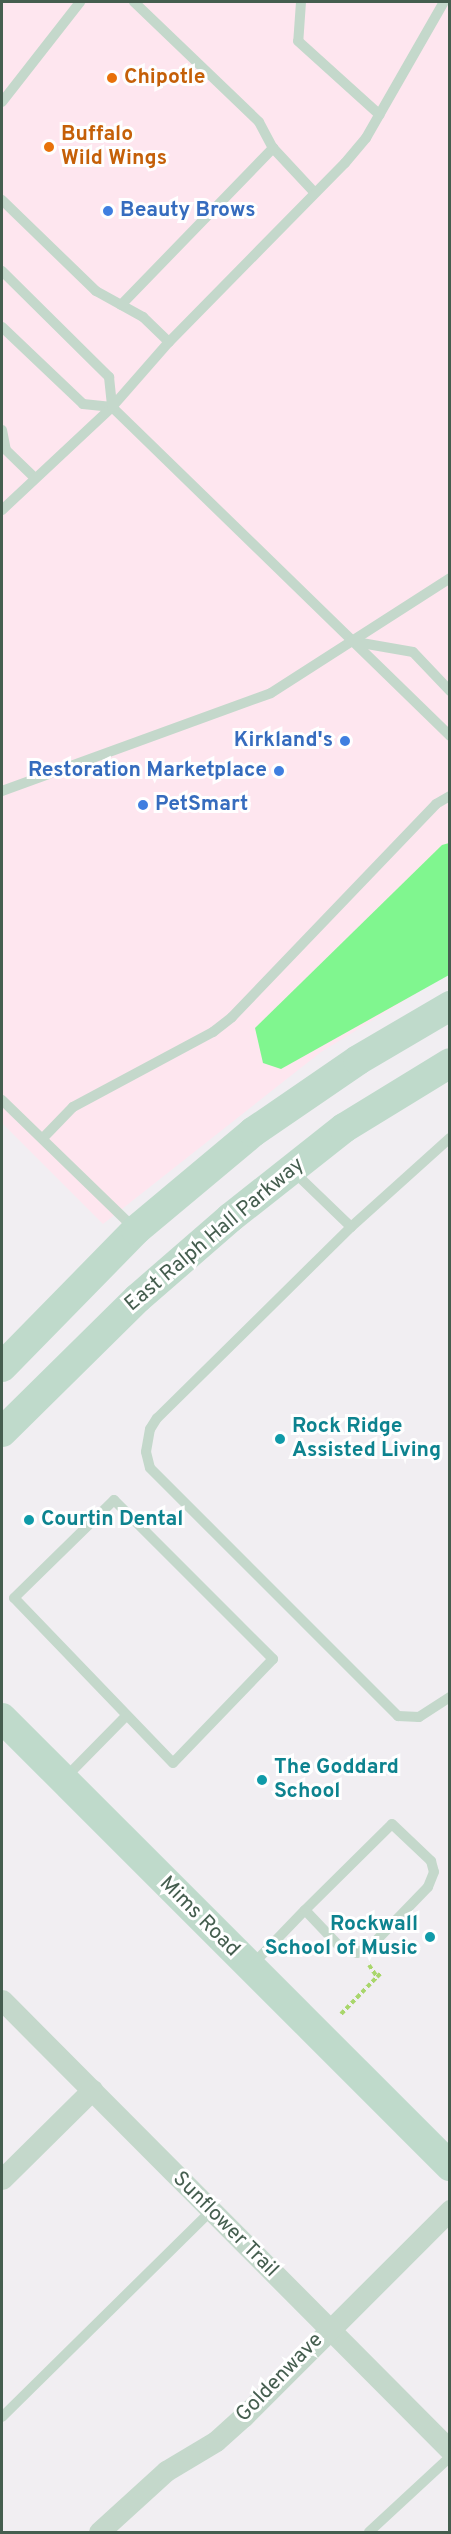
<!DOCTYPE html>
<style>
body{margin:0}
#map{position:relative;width:451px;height:2534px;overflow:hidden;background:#f1eef2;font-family:Overpass,sans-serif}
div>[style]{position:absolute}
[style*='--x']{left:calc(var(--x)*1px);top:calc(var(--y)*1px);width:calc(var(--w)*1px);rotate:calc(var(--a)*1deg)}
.commercial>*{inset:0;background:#fee6ef}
.water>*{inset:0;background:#80f68f}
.path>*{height:4px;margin-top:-2px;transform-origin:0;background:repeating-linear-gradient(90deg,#a9d66c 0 4.5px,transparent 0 7.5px)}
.lane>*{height:10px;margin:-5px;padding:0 5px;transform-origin:5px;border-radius:5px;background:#c4d8cb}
.street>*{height:21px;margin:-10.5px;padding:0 10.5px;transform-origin:10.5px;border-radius:10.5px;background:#c4d8cb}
.secondary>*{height:30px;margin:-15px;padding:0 15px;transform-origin:15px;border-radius:15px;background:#bfdacb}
.dots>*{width:16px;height:16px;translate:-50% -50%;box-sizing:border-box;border:3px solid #fff;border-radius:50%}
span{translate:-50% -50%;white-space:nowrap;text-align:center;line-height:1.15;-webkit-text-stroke:6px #fff;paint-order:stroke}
.food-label{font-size:21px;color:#c56008;font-weight:700}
.left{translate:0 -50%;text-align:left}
.shop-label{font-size:21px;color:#366cbe;font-weight:700}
.right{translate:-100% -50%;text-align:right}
.street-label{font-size:21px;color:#455e4f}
.culture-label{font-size:21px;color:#0d838f;font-weight:700}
.frame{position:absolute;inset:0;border:3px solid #455e4f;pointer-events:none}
</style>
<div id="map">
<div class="commercial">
<div style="clip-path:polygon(2px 2px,449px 2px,449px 973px,321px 1052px,103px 1224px,2px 1123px)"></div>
</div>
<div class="water">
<div style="clip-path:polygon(449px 843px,449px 975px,281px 1069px,263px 1063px,255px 1028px,442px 845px)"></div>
</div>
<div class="path">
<div style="--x:369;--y:1965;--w:14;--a:56"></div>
<div style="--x:377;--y:1977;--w:7;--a:-45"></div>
<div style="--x:341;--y:2014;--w:52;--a:-45.8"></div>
</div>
<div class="lane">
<div style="--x:134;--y:2;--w:173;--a:43.8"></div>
<div style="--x:259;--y:122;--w:30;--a:62"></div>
<div style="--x:273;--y:148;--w:60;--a:47"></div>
<div style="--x:301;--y:2;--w:39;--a:94"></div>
<div style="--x:298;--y:41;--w:110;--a:42.1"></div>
<div style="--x:2;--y:102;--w:127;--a:-52"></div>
<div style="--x:2;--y:200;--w:131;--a:44.1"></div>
<div style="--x:96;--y:291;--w:54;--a:29"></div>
<div style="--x:143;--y:317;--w:36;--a:44"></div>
<div style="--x:2;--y:271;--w:151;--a:44.7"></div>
<div style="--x:109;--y:377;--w:30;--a:84"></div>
<div style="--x:112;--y:407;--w:472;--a:44.2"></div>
<div style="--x:121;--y:305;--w:219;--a:-45.9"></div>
<div style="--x:2;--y:327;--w:112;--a:43.5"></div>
<div style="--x:83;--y:404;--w:29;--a:6"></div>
<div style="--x:2;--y:430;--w:20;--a:79"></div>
<div style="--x:6;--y:450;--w:40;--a:44"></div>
<div style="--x:2;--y:510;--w:151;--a:-43.1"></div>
<div style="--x:112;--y:407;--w:86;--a:-48.8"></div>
<div style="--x:169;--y:342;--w:251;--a:-45.5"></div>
<div style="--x:345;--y:163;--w:33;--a:-50"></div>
<div style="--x:366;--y:138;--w:157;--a:-60.2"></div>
<div style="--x:350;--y:641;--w:64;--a:9.9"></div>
<div style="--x:413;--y:652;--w:54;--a:46.5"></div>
<div style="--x:2;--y:791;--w:286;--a:-20"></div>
<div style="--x:271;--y:693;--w:213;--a:-32.7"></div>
<div style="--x:2;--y:1100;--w:184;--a:44.1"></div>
<div style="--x:44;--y:1137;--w:42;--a:-46"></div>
<div style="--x:73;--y:1107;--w:159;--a:-28.2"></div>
<div style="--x:213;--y:1032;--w:24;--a:-38"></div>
<div style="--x:232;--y:1017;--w:295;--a:-46.2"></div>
<div style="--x:436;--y:804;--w:16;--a:-30"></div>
<div style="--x:292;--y:1170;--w:82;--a:44"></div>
<div style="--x:351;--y:1227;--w:272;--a:135.4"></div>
<div style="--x:157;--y:1418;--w:13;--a:122"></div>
<div style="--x:150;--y:1429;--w:23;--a:100"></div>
<div style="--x:146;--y:1452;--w:16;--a:76"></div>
<div style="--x:150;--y:1468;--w:351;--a:45"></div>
<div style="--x:398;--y:1716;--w:21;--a:3"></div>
<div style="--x:419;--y:1717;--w:37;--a:-33"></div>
<div style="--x:351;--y:1227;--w:133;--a:-42"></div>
<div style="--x:114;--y:1500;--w:225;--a:45"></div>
<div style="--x:273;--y:1659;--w:144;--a:133.9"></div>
<div style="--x:173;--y:1763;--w:229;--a:-133.9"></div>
<div style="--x:14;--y:1598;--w:140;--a:-44.4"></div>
<div style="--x:65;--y:1778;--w:87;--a:-45.5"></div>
<div style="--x:252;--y:1965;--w:76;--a:-46.1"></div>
<div style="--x:305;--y:1910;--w:122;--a:-44.7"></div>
<div style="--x:392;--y:1824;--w:54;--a:43.5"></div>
<div style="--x:431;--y:1861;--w:11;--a:75"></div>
<div style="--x:434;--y:1872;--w:16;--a:112"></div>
<div style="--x:428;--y:1887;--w:79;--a:134"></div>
<div style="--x:373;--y:1944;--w:18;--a:151"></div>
<div style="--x:357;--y:1953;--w:17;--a:-163"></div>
<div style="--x:341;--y:1948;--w:52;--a:-133.5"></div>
<div style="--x:2;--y:2417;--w:293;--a:-44.6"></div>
<div style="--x:369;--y:2532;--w:110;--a:-42.8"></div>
</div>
<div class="street">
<div style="--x:2;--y:2000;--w:635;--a:45.13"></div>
<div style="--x:2;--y:2179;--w:127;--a:-44.7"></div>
<div style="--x:99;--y:2532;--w:91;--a:-42.3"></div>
<div style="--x:166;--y:2471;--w:58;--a:-31"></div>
<div style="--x:216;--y:2441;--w:36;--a:-42"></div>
<div style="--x:243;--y:2417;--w:293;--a:-45"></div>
</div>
<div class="secondary">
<div style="--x:2;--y:1367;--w:192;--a:-45.6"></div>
<div style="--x:136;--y:1230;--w:153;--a:-39.9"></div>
<div style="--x:253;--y:1132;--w:127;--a:-34.4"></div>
<div style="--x:358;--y:1060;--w:107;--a:-30.4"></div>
<div style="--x:2;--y:1432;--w:191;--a:-44.6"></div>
<div style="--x:138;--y:1298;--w:122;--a:-41"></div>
<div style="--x:230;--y:1218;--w:145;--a:-38.3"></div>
<div style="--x:344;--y:1128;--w:124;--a:-31.5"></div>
<div style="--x:2;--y:1718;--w:634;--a:45"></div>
</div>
<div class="dots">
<div style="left:112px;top:78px;background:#e8710a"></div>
<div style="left:49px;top:147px;background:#e8710a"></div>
<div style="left:108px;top:211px;background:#3f7fe0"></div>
<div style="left:345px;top:741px;background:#3f7fe0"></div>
<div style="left:279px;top:771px;background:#3f7fe0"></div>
<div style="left:143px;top:805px;background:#3f7fe0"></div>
<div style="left:280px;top:1439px;background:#0f9aa8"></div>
<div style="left:29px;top:1520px;background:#0f9aa8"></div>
<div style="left:262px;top:1780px;background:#0f9aa8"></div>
<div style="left:430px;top:1937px;background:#0f9aa8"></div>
</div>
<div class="food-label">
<span class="left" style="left:124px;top:78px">Chipotle</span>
<span class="left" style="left:61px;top:147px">Buffalo<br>Wild Wings</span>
</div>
<div class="shop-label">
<span class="left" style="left:120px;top:211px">Beauty Brows</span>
<span class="right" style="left:333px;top:741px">Kirkland's</span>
<span class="right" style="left:267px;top:771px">Restoration Marketplace</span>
<span class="left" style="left:155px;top:805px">PetSmart</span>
</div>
<div class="street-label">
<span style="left:215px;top:1235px;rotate:-40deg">East Ralph Hall Parkway</span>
<span style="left:199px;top:1917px;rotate:45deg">Mims Road</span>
<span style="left:225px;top:2225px;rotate:45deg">Sunflower Trail</span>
<span style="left:280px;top:2378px;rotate:-46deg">Goldenwave</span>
</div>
<div class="culture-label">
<span class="left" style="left:292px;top:1439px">Rock Ridge<br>Assisted Living</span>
<span class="left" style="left:41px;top:1520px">Courtin Dental</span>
<span class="left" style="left:274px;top:1780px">The Goddard<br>School</span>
<span class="right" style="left:418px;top:1937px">Rockwall<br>School of Music</span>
</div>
<div class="frame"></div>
</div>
